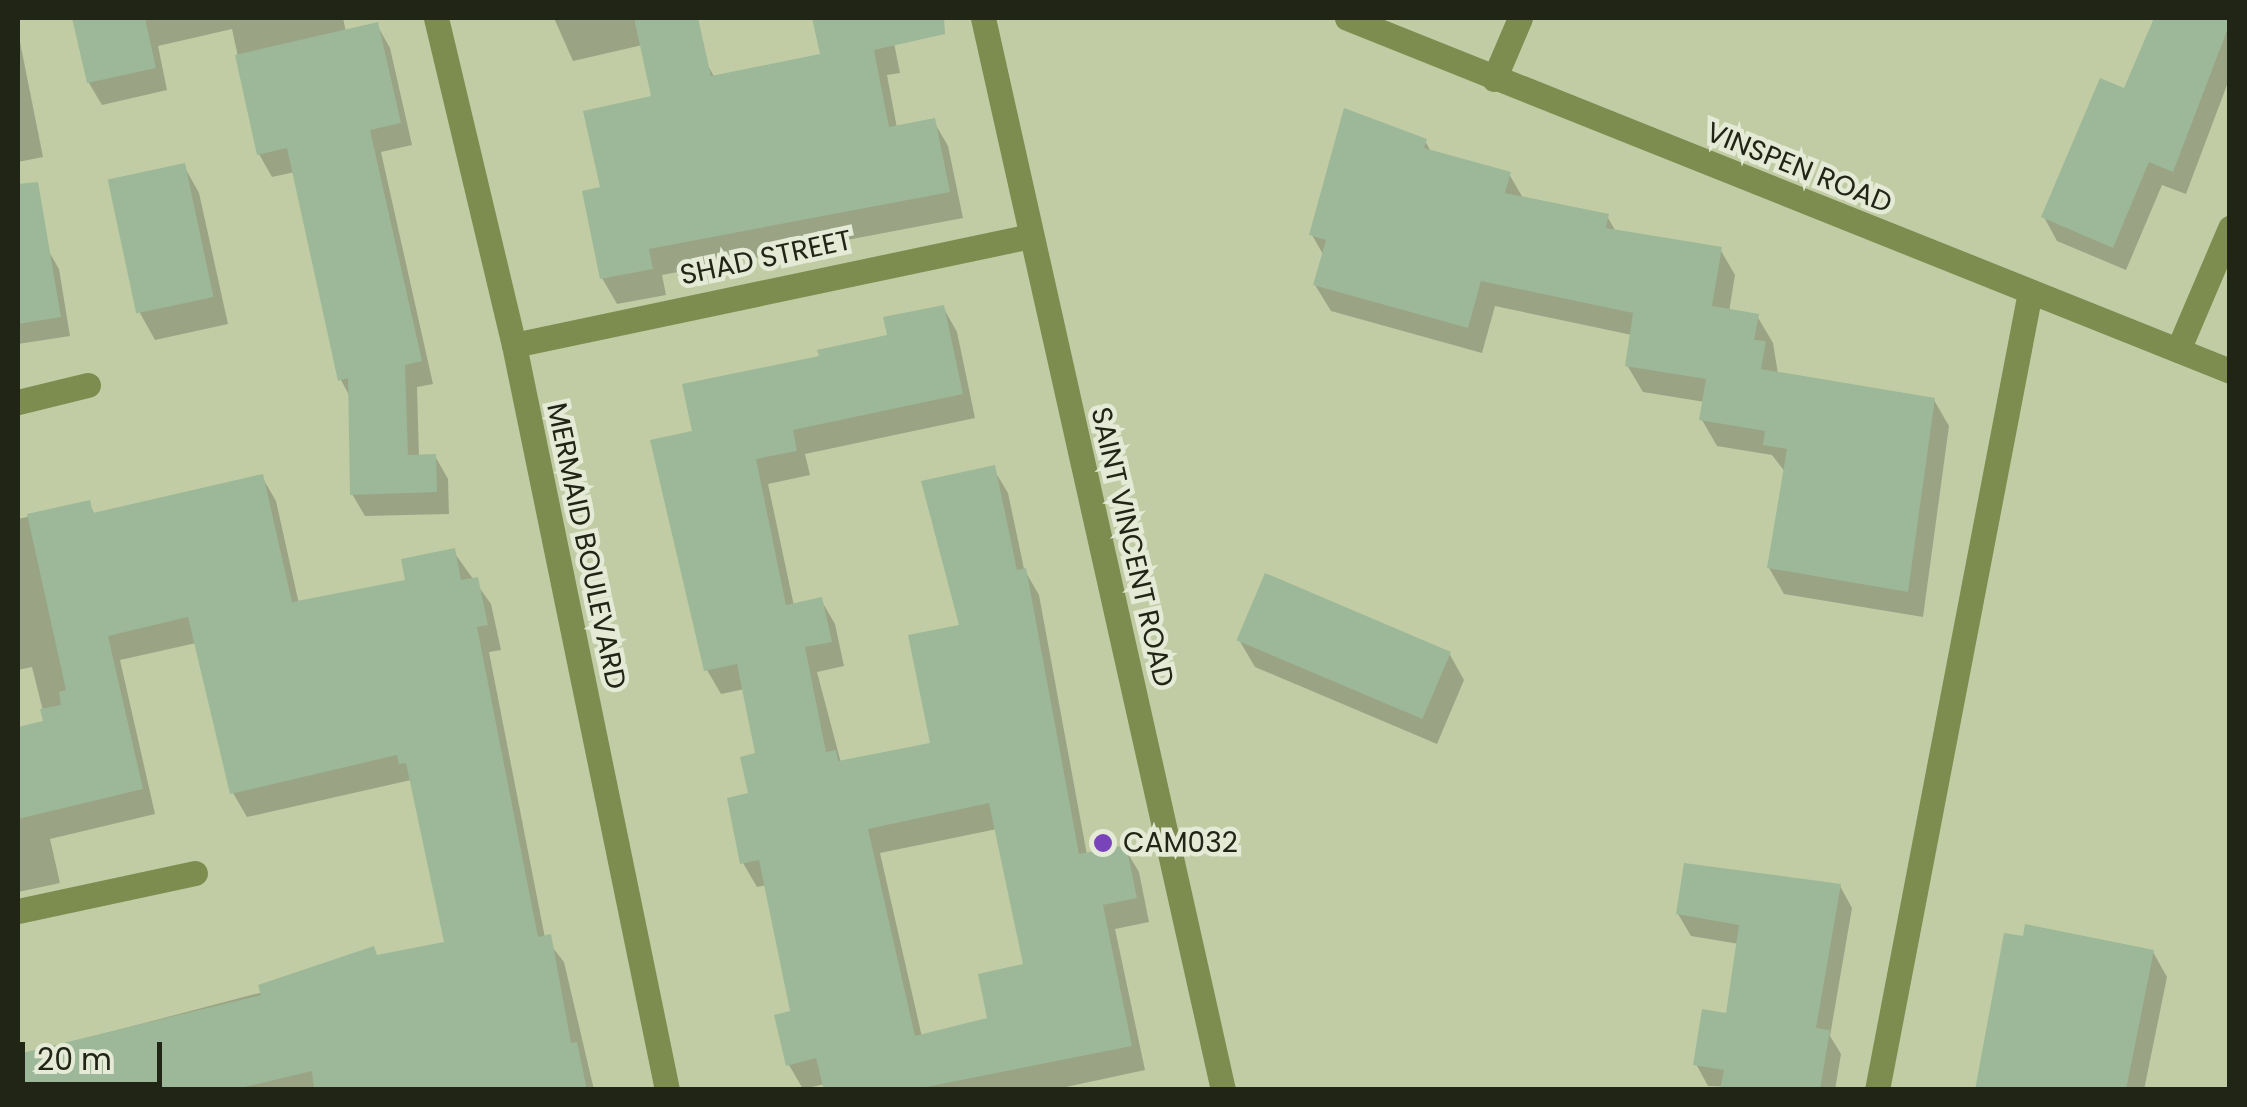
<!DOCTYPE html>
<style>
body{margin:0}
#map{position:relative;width:2247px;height:1107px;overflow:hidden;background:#c1cca5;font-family:Poppins,sans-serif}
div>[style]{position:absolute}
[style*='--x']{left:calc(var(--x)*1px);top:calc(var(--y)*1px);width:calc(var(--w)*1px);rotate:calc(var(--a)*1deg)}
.shadow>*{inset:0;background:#0003}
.building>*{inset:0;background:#9cb898;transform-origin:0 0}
.minor>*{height:25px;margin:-12.5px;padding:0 12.5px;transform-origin:12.5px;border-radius:12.5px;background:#7d8d4f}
.tertiary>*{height:25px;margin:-12.5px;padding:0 12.5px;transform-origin:12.5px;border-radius:12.5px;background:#7d8d4f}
.dots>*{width:28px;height:28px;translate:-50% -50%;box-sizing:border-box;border:5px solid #e4ead6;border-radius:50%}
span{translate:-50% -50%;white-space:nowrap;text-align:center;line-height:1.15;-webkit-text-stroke:9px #e4ead6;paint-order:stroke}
.street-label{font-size:28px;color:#212516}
.poi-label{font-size:28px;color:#212516}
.left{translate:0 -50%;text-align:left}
.frame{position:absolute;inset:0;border:20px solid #212516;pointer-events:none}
.scale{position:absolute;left:20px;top:1042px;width:142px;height:45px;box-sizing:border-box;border:5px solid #212516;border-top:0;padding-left:12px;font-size:30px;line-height:35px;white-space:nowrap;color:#212516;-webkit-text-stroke:8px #e4ead6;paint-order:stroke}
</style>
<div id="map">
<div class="shadow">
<div style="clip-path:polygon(75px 18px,343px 18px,346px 32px,377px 25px,390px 48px,412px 145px,381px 152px,433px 384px,417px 387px,419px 457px,435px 456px,448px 479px,449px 514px,365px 516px,352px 494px,350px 397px,341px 380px,295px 172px,272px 177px,259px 154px,232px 29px,158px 46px,167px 90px,102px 105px,89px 83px)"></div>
<div style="clip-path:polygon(554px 18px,668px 18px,673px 38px,573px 61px)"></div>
<div style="clip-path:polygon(814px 18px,889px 18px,900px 73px,887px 75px,897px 128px,933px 120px,948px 146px,963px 218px,662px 275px,666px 295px,617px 304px,602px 278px,603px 189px,653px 98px,707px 64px,715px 78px,823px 56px)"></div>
<div style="clip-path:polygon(2157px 18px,2230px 18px,2230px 77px,2186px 194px,2162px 185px,2126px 270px,2057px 241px,2044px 217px,2125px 91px)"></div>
<div style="clip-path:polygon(18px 32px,43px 157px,18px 162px)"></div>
<div style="clip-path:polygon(1425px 141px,1432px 153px,1509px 174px,1523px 198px,1607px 216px,1616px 232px,1720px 249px,1735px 275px,1729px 312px,1757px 316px,1773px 343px,1778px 374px,1934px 400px,1949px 426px,1923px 617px,1784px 594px,1769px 568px,1785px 472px,1772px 455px,1717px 446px,1702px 420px,1705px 402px,1643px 392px,1627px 365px,1632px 335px,1495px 306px,1482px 353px,1331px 311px,1315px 285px,1324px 256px,1312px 235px)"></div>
<div style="clip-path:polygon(184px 166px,199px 193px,228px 324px,155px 340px,140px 313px)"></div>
<div style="clip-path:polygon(48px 250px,59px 269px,70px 336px,18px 344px,18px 256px)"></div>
<div style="clip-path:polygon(evenodd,943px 307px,957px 332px,975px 418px,805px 454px,810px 475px,768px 484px,794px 606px,821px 600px,835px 624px,844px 666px,817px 672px,841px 763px,933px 744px,993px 468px,1008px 493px,1024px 569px,1039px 595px,1087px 855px,1124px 847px,1139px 872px,1149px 922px,1115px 929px,1145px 1070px,1052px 1090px,826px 1090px,825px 1084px,803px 1089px,789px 1065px,793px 1013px,766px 885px,757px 887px,743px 863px,758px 755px,745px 689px,721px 694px,707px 670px,695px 433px,822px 358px,890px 337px,943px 307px,997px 829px,1026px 966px,990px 1020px,922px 1037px,880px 853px,997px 829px)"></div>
<div style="clip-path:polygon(262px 477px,276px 501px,299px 604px,408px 582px,453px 551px,491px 604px,501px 650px,489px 652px,545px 938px,564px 962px,594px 1090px,18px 1090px,18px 1056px,447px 944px,411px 780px,247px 817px,233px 793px,196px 643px,120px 660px,155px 814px,50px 839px,60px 883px,18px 892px,18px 729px,46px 723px,32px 667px,18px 670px,18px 519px,89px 503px,95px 515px)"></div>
<div style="clip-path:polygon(1239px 640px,1449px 653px,1464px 680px,1437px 744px,1255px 667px)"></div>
<div style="clip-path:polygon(1840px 886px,1852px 908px,1830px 1036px,1841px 1054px,1835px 1090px,1708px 1086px,1696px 1064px,1728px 1016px,1739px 944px,1691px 936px,1678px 914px)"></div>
<div style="clip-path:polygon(2153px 952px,2167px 977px,2144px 1090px,1978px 1090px)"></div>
</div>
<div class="building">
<div style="clip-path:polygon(72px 18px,145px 18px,156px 68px,87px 83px)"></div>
<div style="clip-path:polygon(634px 18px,698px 18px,711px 76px,820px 54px,812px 18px,944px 18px,945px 34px,874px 50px,889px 127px,935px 118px,950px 192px,649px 249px,653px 269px,600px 279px,582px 191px,600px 187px,583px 111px,651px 96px)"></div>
<div style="clip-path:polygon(2154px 18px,2230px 18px,2230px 23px,2173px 172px,2149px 162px,2113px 248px,2041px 217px,2100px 78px,2124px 88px)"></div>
<div style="clip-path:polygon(378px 22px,401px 123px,370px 130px,422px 361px,405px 365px,408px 455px,436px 454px,437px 492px,350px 495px,348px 378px,338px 381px,287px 148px,257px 155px,235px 55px)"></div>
<div style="clip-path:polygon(1344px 108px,1427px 139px,1424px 148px,1511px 172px,1505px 193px,1609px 214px,1606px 228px,1722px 247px,1712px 306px,1759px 314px,1754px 340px,1766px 341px,1761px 369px,1935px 398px,1908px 592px,1767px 568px,1787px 449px,1763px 445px,1765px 431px,1699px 420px,1706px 379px,1625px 366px,1633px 313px,1481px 281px,1468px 328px,1313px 285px,1326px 240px,1309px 235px)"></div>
<div style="left:185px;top:163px;width:137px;height:79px;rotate:78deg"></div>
<div style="clip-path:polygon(38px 182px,61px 317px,18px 324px,18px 184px)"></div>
<div style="clip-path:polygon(evenodd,944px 305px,963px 394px,793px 430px,797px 451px,756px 459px,786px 605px,822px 597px,832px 642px,805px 647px,826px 752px,836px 750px,838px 761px,930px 743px,908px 635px,959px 625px,921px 481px,995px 465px,1017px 570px,1026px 568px,1079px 854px,1126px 845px,1137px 898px,1103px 905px,1132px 1046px,911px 1090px,824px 1090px,816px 1058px,786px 1066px,774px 1015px,790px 1011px,759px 860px,740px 864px,727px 798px,748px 793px,740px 757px,755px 753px,737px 664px,704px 671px,650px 440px,692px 431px,682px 384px,819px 356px,817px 350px,887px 335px,883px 317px,944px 305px,989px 803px,1023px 964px,978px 974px,987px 1018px,915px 1036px,868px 829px,989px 803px)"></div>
<div style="clip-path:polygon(263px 474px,292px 602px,405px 580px,401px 559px,455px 548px,461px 580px,478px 577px,488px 625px,477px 627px,538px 937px,551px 934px,571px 1043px,577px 1042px,587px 1090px,314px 1090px,312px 1071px,232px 1090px,18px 1090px,18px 1054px,261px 995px,258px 985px,374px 946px,377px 955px,444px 942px,406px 763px,399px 764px,397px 755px,230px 794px,188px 617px,108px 636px,143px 789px,18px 819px,18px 727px,43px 721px,40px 709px,61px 705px,59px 692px,66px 690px,27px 514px,90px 500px,93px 513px)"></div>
<div style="left:1265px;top:573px;width:202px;height:73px;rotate:23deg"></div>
<div style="clip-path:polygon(1684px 863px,1841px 884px,1816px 1028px,1830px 1030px,1820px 1090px,1720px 1090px,1724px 1070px,1693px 1065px,1702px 1009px,1726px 1013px,1739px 925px,1676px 914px)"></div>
<div style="clip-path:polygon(2025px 924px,2154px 950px,2126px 1090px,1975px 1090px,2004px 933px,2023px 936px)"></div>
</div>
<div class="minor">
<div style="--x:436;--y:18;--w:336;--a:76.6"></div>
<div style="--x:514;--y:345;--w:761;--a:78.39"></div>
<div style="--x:1347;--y:18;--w:951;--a:21.79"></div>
<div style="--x:1494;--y:79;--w:66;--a:-66.9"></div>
<div style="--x:514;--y:345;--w:528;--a:-11.91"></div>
<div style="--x:2178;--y:350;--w:133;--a:-66.9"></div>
<div style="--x:18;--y:402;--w:72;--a:-13.7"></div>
<div style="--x:18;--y:911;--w:181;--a:-12.1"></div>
<div style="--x:1877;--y:1090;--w:813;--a:-79.15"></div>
</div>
<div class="tertiary">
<div style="--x:983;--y:18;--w:1099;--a:77.38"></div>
</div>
<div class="dots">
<div style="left:1103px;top:843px;background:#7943ba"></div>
</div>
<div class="street-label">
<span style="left:1799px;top:168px;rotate:22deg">VINSPEN ROAD</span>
<span style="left:766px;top:258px;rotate:-12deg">SHAD STREET</span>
<span style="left:586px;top:546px;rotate:78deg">MERMAID BOULEVARD</span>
<span style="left:1132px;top:547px;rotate:77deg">SAINT VINCENT ROAD</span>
</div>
<div class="poi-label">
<span class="left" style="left:1123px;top:843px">CAM032</span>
</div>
<div class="frame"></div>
<div class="scale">20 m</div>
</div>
